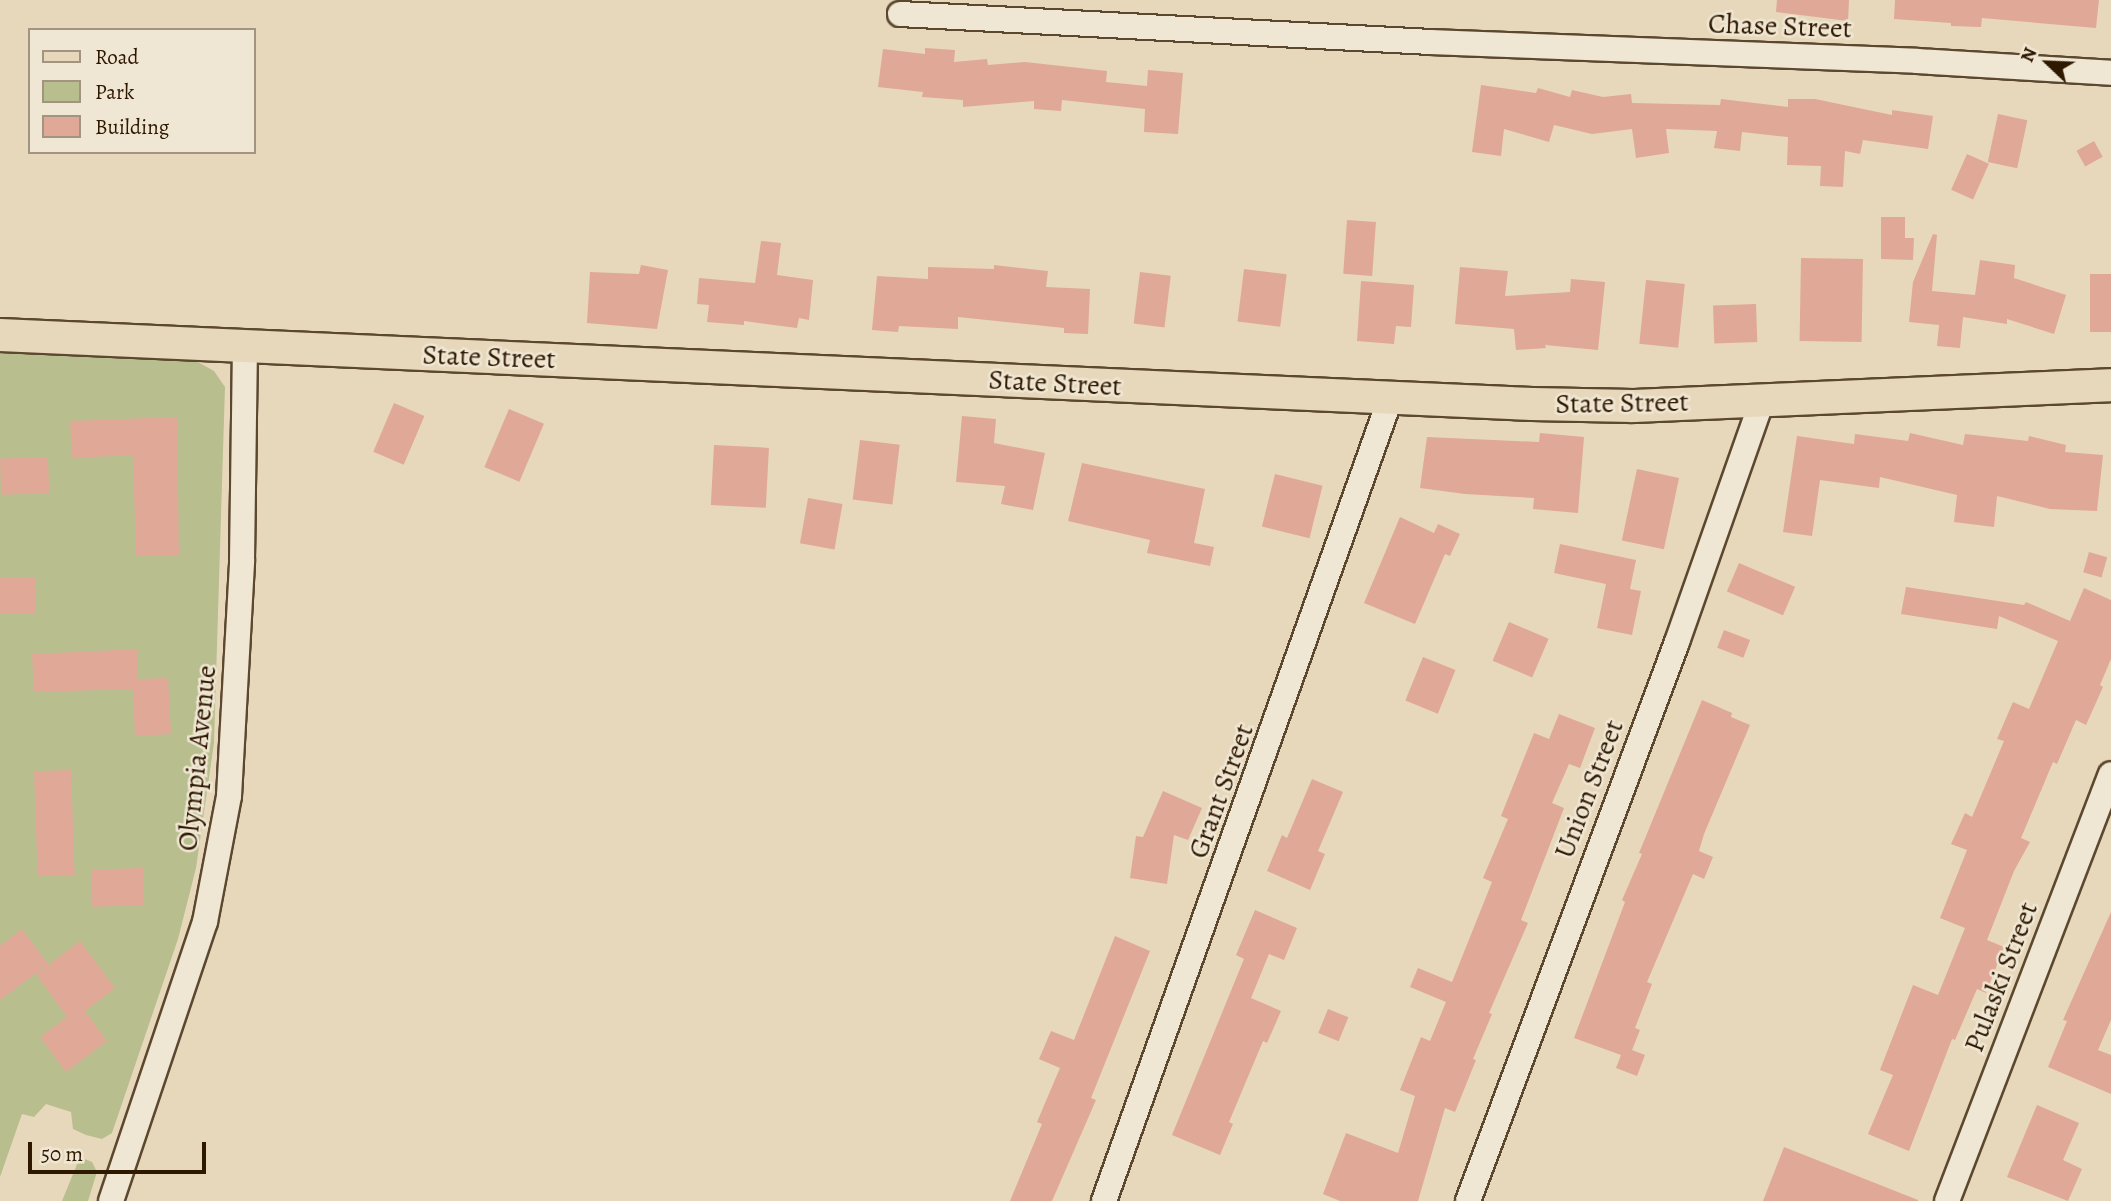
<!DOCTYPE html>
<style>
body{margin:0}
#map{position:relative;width:2111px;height:1201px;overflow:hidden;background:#e7d8bb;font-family:Alegreya,serif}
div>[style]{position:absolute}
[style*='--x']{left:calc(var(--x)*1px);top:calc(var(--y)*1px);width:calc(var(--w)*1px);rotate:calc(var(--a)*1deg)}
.green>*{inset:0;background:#b8be8e}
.building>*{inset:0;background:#e0a897;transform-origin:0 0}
.roads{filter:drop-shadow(2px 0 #5c482f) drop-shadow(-2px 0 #5c482f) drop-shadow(0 2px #5c482f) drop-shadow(0 -2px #5c482f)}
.minor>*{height:24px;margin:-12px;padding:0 12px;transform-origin:12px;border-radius:12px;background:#efe6d3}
.major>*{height:32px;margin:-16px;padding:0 16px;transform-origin:16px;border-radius:16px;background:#e7d8bb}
span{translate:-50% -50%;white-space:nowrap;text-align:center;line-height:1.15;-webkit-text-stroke:5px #efe6d3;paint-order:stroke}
.street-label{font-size:28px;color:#2e1800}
.legend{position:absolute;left:28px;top:28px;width:228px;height:126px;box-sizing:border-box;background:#efe6d3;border:2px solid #a2947f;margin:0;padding:9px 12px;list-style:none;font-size:21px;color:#2e1800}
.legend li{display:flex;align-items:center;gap:14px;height:35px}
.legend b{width:35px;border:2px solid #a2947f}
.north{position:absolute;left:2013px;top:28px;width:70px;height:70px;-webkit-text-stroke:5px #efe6d3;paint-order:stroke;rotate:293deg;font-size:19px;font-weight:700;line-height:28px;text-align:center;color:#2e1800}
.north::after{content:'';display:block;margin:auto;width:24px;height:32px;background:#2e1800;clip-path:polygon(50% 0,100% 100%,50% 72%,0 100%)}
.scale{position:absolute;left:28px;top:1142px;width:178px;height:32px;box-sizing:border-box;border:4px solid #2e1800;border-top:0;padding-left:9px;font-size:21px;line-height:24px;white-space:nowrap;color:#2e1800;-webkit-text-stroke:5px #efe6d3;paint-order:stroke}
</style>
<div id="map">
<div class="green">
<div style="clip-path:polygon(0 353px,198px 362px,214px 371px,225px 387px,214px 743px,196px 868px,178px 939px,112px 1133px,102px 1139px,86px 1135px,73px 1129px,71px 1112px,46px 1104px,34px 1117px,22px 1114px,0 1177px)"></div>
<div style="clip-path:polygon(80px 1157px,92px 1162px,97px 1172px,88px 1201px,62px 1201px)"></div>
</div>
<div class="building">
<div style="clip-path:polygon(1777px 0,1849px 0,1848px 21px,1776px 12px)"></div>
<div style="clip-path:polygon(1895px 0,2099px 0,2096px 28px,1982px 18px,1981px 27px,1951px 26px,1951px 23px,1894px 19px)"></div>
<div style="clip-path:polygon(925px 48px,955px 50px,954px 62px,987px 59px,988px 65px,1025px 62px,1107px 71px,1106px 82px,1147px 86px,1148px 70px,1183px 73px,1178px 134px,1144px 132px,1145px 109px,1062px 100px,1061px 111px,1034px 109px,1034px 101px,963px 107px,963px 100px,922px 97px,923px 92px,878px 87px,883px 49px,925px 54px)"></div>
<div style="clip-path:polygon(1481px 85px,1536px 93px,1538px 88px,1570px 97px,1572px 90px,1603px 97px,1631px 94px,1632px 103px,1720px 105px,1721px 99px,1788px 107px,1788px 99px,1815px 99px,1892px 115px,1892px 110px,1933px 116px,1928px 149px,1863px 140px,1860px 154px,1845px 151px,1843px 187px,1820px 186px,1821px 166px,1787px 165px,1788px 137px,1742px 132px,1740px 151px,1714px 148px,1717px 131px,1666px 129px,1669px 153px,1636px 158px,1632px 129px,1592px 134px,1554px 125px,1549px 142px,1504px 129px,1501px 156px,1472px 152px)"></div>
<div style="left:1998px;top:114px;width:30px;height:49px;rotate:12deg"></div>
<div style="left:2094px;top:141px;width:18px;height:20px;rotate:61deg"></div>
<div style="left:1967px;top:154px;width:24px;height:39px;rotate:24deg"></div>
<div style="clip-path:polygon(1881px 217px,1905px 217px,1905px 238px,1914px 238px,1913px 260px,1881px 259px)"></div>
<div style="left:1347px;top:220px;width:29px;height:54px;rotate:4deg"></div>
<div style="clip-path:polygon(1933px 234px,1937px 235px,1932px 291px,1975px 295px,1980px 260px,2015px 265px,2014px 278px,2066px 295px,2054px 334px,2007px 319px,2007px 324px,1963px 317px,1960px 348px,1937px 346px,1939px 325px,1909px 322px,1913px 282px)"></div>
<div style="clip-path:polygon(761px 241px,781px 243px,777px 275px,813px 280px,809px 320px,799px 318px,797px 328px,744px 321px,744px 325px,707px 322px,709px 305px,697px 304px,699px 278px,755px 283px)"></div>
<div style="left:1801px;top:258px;width:62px;height:83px;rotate:1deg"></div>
<div style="clip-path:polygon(641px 265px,668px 270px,657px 329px,587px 323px,590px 272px,639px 274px)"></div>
<div style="clip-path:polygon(994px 265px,1048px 271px,1046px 287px,1090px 289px,1088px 334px,1064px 333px,1064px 328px,958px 317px,958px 329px,899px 326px,898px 332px,872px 330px,877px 276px,928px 279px,928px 267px,994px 269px)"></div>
<div style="clip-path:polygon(1460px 267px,1508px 271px,1505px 296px,1570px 292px,1571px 279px,1605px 282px,1598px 350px,1545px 345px,1546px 348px,1516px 350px,1514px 329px,1455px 324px)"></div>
<div style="left:1244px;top:269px;width:43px;height:53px;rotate:7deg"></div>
<div style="left:1140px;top:272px;width:31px;height:52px;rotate:7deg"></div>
<div style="left:2090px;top:274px;width:21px;height:58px"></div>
<div style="left:1646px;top:280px;width:39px;height:64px;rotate:6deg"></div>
<div style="clip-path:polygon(1361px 281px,1414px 285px,1411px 327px,1396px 326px,1394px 344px,1357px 341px)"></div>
<div style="left:1756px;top:304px;width:38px;height:43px;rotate:88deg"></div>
<div style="left:394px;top:403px;width:33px;height:53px;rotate:23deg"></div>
<div style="left:509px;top:409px;width:38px;height:63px;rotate:23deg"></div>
<div style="clip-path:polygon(962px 416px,996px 419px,994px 443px,1045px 453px,1033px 510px,1001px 504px,1005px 486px,956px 482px)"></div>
<div style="clip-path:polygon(177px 417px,179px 555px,136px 556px,133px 455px,72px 458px,70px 421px)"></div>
<div style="clip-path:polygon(1540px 433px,1584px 437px,1578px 513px,1533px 509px,1534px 498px,1465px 494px,1420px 488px,1427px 437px,1539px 442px)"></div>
<div style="clip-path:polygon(1910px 433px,1963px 445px,1965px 434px,2028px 441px,2029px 436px,2066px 445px,2065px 452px,2103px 455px,2097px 511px,2050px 509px,1997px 496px,1994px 527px,1954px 522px,1957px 495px,1880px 477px,1879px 488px,1820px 480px,1812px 536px,1783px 532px,1797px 436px,1854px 444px,1855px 434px,1908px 441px)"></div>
<div style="left:860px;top:440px;width:40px;height:60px;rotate:7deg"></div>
<div style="left:714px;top:445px;width:55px;height:60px;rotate:3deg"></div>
<div style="left:48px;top:457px;width:36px;height:48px;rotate:88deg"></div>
<div style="clip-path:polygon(1082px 463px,1205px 489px,1194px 543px,1214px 547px,1210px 566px,1147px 553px,1150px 540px,1068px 521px)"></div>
<div style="left:1637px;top:469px;width:43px;height:73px;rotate:12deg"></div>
<div style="left:1275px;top:474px;width:49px;height:54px;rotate:14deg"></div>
<div style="left:808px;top:498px;width:35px;height:46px;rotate:10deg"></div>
<div style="clip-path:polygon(1400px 517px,1434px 533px,1438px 524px,1460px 534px,1450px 556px,1445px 554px,1415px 624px,1364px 603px)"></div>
<div style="clip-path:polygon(1560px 544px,1636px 560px,1630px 589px,1641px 591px,1632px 635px,1597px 628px,1606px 584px,1554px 573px)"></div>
<div style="left:2089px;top:552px;width:19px;height:21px;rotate:16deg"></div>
<div style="left:1739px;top:563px;width:61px;height:31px;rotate:23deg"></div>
<div style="left:36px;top:578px;width:36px;height:36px;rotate:90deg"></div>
<div style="clip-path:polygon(1906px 587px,2024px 605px,2026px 602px,2070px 621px,2084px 588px,2111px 600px,2111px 659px,2100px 685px,2103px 687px,2086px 725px,2076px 720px,2057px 764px,2053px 762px,2021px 838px,2030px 842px,2014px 871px,1987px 940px,2004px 947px,1986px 993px,1977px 989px,1955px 1040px,1952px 1039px,1909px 1151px,1868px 1134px,1893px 1075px,1880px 1070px,1913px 985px,1938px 995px,1965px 928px,1940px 918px,1967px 850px,1951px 844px,1965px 813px,1972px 817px,2004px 741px,1997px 739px,2013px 702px,2029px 709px,2058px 641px,1999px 616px,1997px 629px,1901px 614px)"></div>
<div style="left:1509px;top:622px;width:43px;height:42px;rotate:23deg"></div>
<div style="left:1724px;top:630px;width:28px;height:19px;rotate:21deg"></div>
<div style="clip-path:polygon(137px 649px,138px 679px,168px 678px,171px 734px,135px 736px,133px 689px,34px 692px,32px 654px)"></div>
<div style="left:1423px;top:657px;width:35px;height:47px;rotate:22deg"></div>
<div style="clip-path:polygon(1702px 700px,1732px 713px,1731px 717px,1750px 725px,1704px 834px,1699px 851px,1713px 857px,1704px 879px,1693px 874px,1647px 982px,1652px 984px,1635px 1028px,1640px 1030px,1632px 1050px,1645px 1055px,1637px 1076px,1616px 1068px,1621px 1055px,1574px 1038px,1625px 902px,1622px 900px,1642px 854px,1639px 853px)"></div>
<div style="clip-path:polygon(1559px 714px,1595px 728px,1580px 768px,1569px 764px,1552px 803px,1564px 808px,1521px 920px,1528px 923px,1489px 1013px,1492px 1014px,1473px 1059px,1476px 1060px,1455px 1112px,1445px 1108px,1418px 1201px,1340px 1201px,1323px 1194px,1346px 1133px,1398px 1153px,1415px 1096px,1400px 1090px,1421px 1037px,1430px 1041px,1446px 1002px,1410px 987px,1418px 968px,1452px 982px,1492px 882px,1483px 878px,1508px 819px,1501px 816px,1534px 733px,1549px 739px)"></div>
<div style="left:71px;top:770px;width:105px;height:37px;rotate:88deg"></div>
<div style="clip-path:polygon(1312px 779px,1343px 792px,1318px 851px,1325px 854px,1310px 890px,1267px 871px,1282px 835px,1287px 838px)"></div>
<div style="clip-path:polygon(1163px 791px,1202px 808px,1188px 840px,1174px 835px,1167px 884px,1130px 878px,1136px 836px,1143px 837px)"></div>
<div style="left:143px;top:868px;width:37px;height:52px;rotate:88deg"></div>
<div style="clip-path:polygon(1255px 910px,1297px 928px,1284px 960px,1269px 954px,1251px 998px,1281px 1011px,1267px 1043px,1263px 1041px,1229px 1122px,1233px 1124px,1220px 1155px,1172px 1135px,1244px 959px,1236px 955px)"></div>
<div style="clip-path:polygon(2111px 912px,2111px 1020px,2098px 1050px,2111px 1055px,2111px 1094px,2048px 1067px,2067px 1021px,2063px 1020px)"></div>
<div style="clip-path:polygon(22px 929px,48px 964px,0 1000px,0 946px)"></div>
<div style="clip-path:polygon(1115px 936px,1150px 951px,1091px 1098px,1096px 1100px,1052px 1201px,1010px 1201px,1042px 1124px,1037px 1122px,1060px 1068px,1039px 1059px,1051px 1031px,1074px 1040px)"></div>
<div style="clip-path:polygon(80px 941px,115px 988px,85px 1011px,107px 1041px,66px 1072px,40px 1037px,67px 1017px,36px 974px)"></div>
<div style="left:1328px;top:1009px;width:22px;height:26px;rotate:22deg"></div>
<div style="clip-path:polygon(2037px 1105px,2079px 1123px,2063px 1160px,2082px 1169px,2068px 1201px,2007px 1177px)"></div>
<div style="clip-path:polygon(1784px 1147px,1918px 1200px,1918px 1201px,1763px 1201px)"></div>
</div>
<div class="roads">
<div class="minor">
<div style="--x:900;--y:14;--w:531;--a:3.02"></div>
<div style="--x:1430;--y:42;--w:487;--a:2.2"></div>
<div style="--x:1917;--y:61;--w:194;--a:3.5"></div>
<div style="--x:111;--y:1201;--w:294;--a:-71.4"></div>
<div style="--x:205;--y:922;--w:128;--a:-79.2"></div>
<div style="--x:229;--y:796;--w:236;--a:-86.8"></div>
<div style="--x:242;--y:560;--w:215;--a:-89.2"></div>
<div style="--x:1104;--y:1201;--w:851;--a:-70.37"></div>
<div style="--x:1468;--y:1201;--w:597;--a:-69.5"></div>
<div style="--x:1677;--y:642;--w:259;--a:-70.6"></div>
<div style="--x:1947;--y:1201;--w:457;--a:-69"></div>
</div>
<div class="major">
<div style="--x:0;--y:335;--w:1534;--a:2.58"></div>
<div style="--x:1532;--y:404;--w:101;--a:1.1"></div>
<div style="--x:1633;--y:406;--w:478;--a:-2.5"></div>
</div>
</div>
<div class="street-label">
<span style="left:1780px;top:26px;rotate:2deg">Chase Street</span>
<span style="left:489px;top:357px;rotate:2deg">State Street</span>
<span style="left:1055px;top:383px;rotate:3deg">State Street</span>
<span style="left:1622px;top:403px;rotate:-1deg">State Street</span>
<span style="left:197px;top:758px;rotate:-84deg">Olympia Avenue</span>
<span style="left:1589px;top:789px;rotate:-69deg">Union Street</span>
<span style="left:1221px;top:791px;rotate:-70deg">Grant Street</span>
<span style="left:2001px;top:977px;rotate:-69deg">Pulaski Street</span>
</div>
<ul class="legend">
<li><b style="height:9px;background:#e7d8bb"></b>Road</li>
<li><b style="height:19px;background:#b8be8e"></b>Park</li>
<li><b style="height:19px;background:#e0a897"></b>Building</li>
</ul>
<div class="north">N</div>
<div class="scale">50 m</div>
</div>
